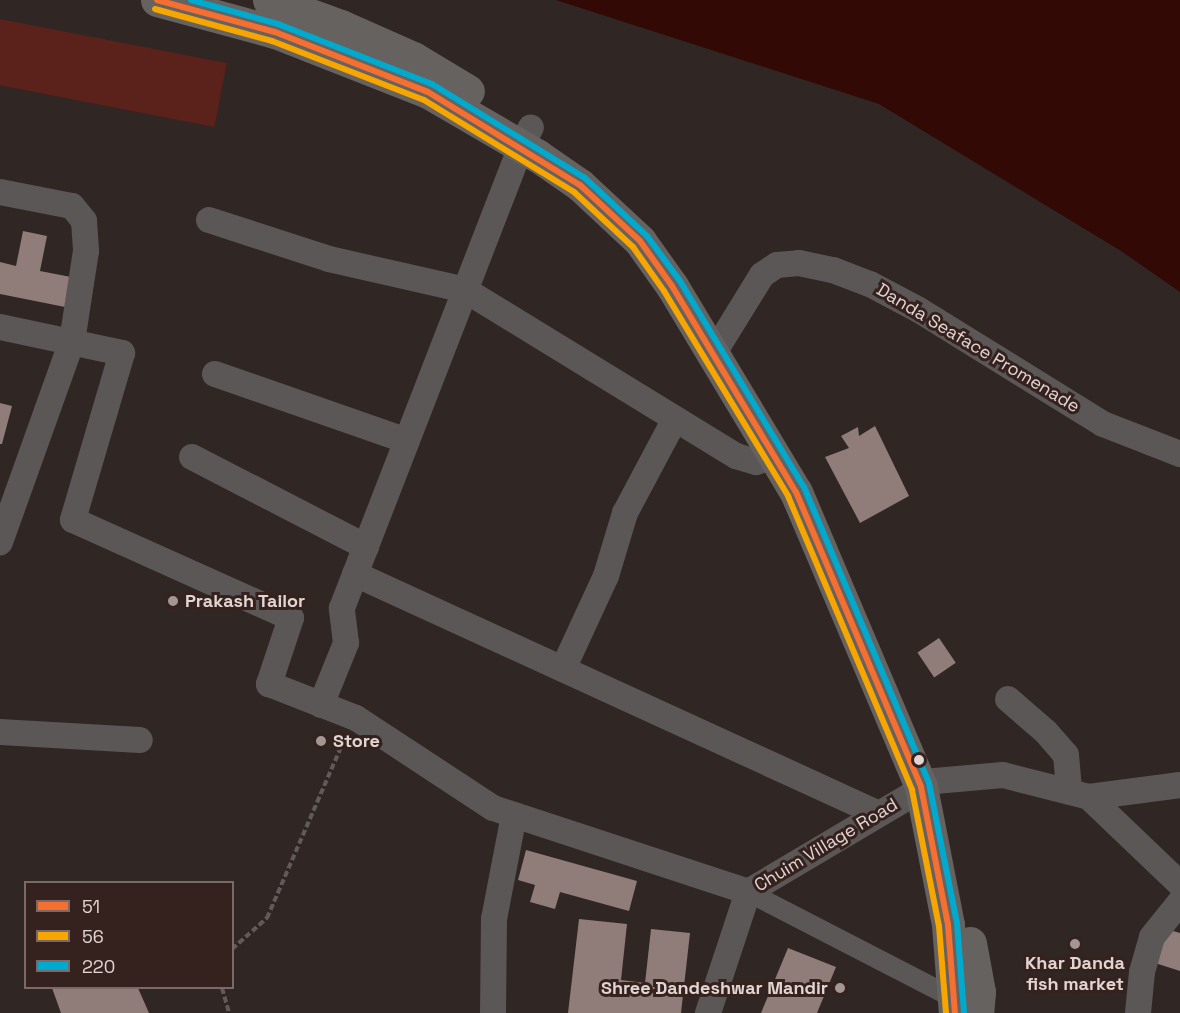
<!DOCTYPE html>
<style>
body{margin:0}
#map{position:relative;width:1180px;height:1013px;overflow:hidden;background:#302624;font-family:"Space Grotesk",sans-serif}
div>[style]{position:absolute}
[style*='--x']{left:calc(var(--x)*1px);top:calc(var(--y)*1px);width:calc(var(--w)*1px);rotate:calc(var(--a)*1deg)}
.green>*{inset:0;background:#5a221a;transform-origin:0 0}
.water>*{inset:0;background:#330906}
.building>*{inset:0;background:#907c79;transform-origin:0 0}
.path>*{height:4px;margin-top:-2px;transform-origin:0;background:repeating-linear-gradient(90deg,#605b5a 0 6px,transparent 0 9px)}
.pedestrian>*{height:20px;margin:-10px;padding:0 10px;transform-origin:10px;border-radius:10px;background:#5b5756}
.minor>*{height:26px;margin:-13px;padding:0 13px;transform-origin:13px;border-radius:13px;background:#5b5756}
.secondary>*{height:33px;margin:-16.5px;padding:0 16.5px;transform-origin:16.5px;border-radius:16.5px;background:#666260}
.bus-1>*{height:6px;margin:-3px;padding:0 3px;transform-origin:3px;border-radius:3px;background:#f46f30}
.bus-2>*{height:6px;margin:-3px;padding:0 3px;transform-origin:3px;border-radius:3px;background:#f7a600}
.bus-3>*{height:6px;margin:-3px;padding:0 3px;transform-origin:3px;border-radius:3px;background:#00a9ce}
.dots>*{width:16px;height:16px;translate:-50% -50%;box-sizing:border-box;border:3px solid #35221f;border-radius:50%}
span{translate:-50% -50%;white-space:nowrap;text-align:center;line-height:1.15;-webkit-text-stroke:6px #35221f;paint-order:stroke}
.street-label{font-size:18px;color:#e1d4d1}
.poi-label{font-size:18px;color:#e1d4d1;font-weight:700}
.left{translate:0 -50%;text-align:left}
.right{translate:-100% -50%;text-align:right}
.legend{position:absolute;left:24px;top:881px;width:210px;height:108px;box-sizing:border-box;background:#35221f;border:2px solid #7a6966;margin:0;padding:8px 10px;list-style:none;font-size:18px;color:#e1d4d1}
.legend li{display:flex;align-items:center;gap:12px;height:30px}
.legend b{width:30px;border:2px solid #7a6966}
</style>
<div id="map">
<div class="green">
<div style="left:0;top:19px;width:231px;height:65px;rotate:11deg"></div>
</div>
<div class="water">
<div style="clip-path:polygon(556px 0,1180px 0,1180px 292px,1121px 251px,879px 104px)"></div>
</div>
<div class="building">
<div style="clip-path:polygon(23px 231px,47px 236px,40px 271px,71px 277px,65px 307px,0 294px,0 262px,16px 266px)"></div>
<div style="clip-path:polygon(0 403px,12px 406px,2px 444px,0 444px)"></div>
<div style="clip-path:polygon(875px 426px,909px 496px,860px 523px,825px 457px,849px 448px,841px 436px,858px 427px,859px 436px)"></div>
<div style="left:939px;top:638px;width:30px;height:26px;rotate:56deg"></div>
<div style="clip-path:polygon(526px 850px,637px 881px,629px 911px,560px 892px,555px 909px,530px 902px,535px 885px,518px 880px)"></div>
<div style="clip-path:polygon(579px 919px,627px 924px,621px 980px,645px 983px,651px 929px,690px 933px,681px 1013px,568px 1013px)"></div>
<div style="clip-path:polygon(1166px 929px,1180px 933px,1180px 971px,1155px 963px)"></div>
<div style="clip-path:polygon(788px 948px,836px 967px,817px 1013px,761px 1013px)"></div>
<div style="clip-path:polygon(52px 988px,138px 988px,149px 1013px,61px 1013px)"></div>
</div>
<div class="path">
<div style="--x:232;--y:949;--w:47;--a:-41.5"></div>
<div style="--x:267;--y:918;--w:196;--a:-66.6"></div>
<div style="--x:222;--y:988;--w:26;--a:74"></div>
</div>
<div class="pedestrian">
<div style="--x:748;--y:892;--w:233;--a:27.3"></div>
</div>
<div class="minor">
<div style="--x:0;--y:192;--w:73;--a:11"></div>
<div style="--x:72;--y:206;--w:19;--a:51"></div>
<div style="--x:84;--y:221;--w:30;--a:86"></div>
<div style="--x:86;--y:251;--w:91;--a:98.8"></div>
<div style="--x:72;--y:341;--w:214;--a:109.7"></div>
<div style="--x:209;--y:220;--w:126;--a:18"></div>
<div style="--x:329;--y:259;--w:139;--a:12.8"></div>
<div style="--x:465;--y:290;--w:318;--a:31.5"></div>
<div style="--x:736;--y:456;--w:21;--a:17"></div>
<div style="--x:756;--y:462;--w:18;--a:-19"></div>
<div style="--x:0;--y:327;--w:125;--a:12"></div>
<div style="--x:122;--y:353;--w:174;--a:106.4"></div>
<div style="--x:73;--y:520;--w:239;--a:24.2"></div>
<div style="--x:291;--y:618;--w:70;--a:108.4"></div>
<div style="--x:269;--y:684;--w:93;--a:21.3"></div>
<div style="--x:356;--y:718;--w:164;--a:33.3"></div>
<div style="--x:493;--y:808;--w:268;--a:18.2"></div>
<div style="--x:712;--y:356;--w:95;--a:-58.3"></div>
<div style="--x:762;--y:275;--w:18;--a:-34"></div>
<div style="--x:777;--y:265;--w:22;--a:-5"></div>
<div style="--x:799;--y:263;--w:35;--a:12"></div>
<div style="--x:833;--y:270;--w:40;--a:21"></div>
<div style="--x:870;--y:284;--w:55;--a:28"></div>
<div style="--x:919;--y:310;--w:216;--a:31.8"></div>
<div style="--x:1103;--y:424;--w:83;--a:21.3"></div>
<div style="--x:215;--y:374;--w:203;--a:19.2"></div>
<div style="--x:192;--y:457;--w:196;--a:27.3"></div>
<div style="--x:355;--y:574;--w:574;--a:24.6"></div>
<div style="--x:563;--y:669;--w:102;--a:-65.2"></div>
<div style="--x:606;--y:576;--w:66;--a:-73.2"></div>
<div style="--x:625;--y:513;--w:106;--a:-62"></div>
<div style="--x:1008;--y:699;--w:50;--a:41"></div>
<div style="--x:1046;--y:732;--w:30;--a:49"></div>
<div style="--x:1066;--y:755;--w:37;--a:85"></div>
<div style="--x:321;--y:705;--w:67;--a:-68"></div>
<div style="--x:346;--y:643;--w:35;--a:-97"></div>
<div style="--x:342;--y:608;--w:495;--a:-68.8"></div>
<div style="--x:521;--y:146;--w:21;--a:-62"></div>
<div style="--x:0;--y:732;--w:140;--a:3.3"></div>
<div style="--x:1089;--y:797;--w:92;--a:-7.5"></div>
<div style="--x:493;--y:1013;--w:94;--a:-89.4"></div>
<div style="--x:494;--y:919;--w:106;--a:-79.1"></div>
<div style="--x:708;--y:1013;--w:127;--a:-71.7"></div>
<div style="--x:748;--y:892;--w:217;--a:-30.7"></div>
<div style="--x:935;--y:781;--w:68;--a:-5"></div>
<div style="--x:1003;--y:775;--w:89;--a:14.3"></div>
<div style="--x:1089;--y:797;--w:126;--a:43.7"></div>
<div style="--x:1138;--y:1013;--w:41;--a:-84.4"></div>
<div style="--x:1142;--y:972;--w:36;--a:-74"></div>
<div style="--x:1152;--y:937;--w:45;--a:-51.3"></div>
</div>
<div class="secondary">
<div style="--x:157;--y:0;--w:122;--a:15.2"></div>
<div style="--x:275;--y:32;--w:164;--a:21.4"></div>
<div style="--x:428;--y:92;--w:127;--a:30.2"></div>
<div style="--x:538;--y:156;--w:51;--a:34.6"></div>
<div style="--x:580;--y:185;--w:82;--a:43"></div>
<div style="--x:640;--y:241;--w:55;--a:54.6"></div>
<div style="--x:672;--y:286;--w:240;--a:59"></div>
<div style="--x:796;--y:492;--w:320;--a:67"></div>
<div style="--x:921;--y:787;--w:141;--a:78.9"></div>
<div style="--x:948;--y:925;--w:88;--a:85.5"></div>
<div style="--x:269;--y:0;--w:77;--a:19.9"></div>
<div style="--x:341;--y:26;--w:79;--a:24"></div>
<div style="--x:413;--y:58;--w:64;--a:31"></div>
<div style="--x:970;--y:943;--w:50;--a:79.6"></div>
<div style="--x:979;--y:992;--w:21;--a:95"></div>
</div>
<div class="bus-1">
<div style="--x:157;--y:0;--w:122;--a:15.2"></div>
<div style="--x:275;--y:32;--w:164;--a:21.4"></div>
<div style="--x:428;--y:92;--w:178;--a:31.5"></div>
<div style="--x:580;--y:185;--w:82;--a:43"></div>
<div style="--x:640;--y:241;--w:55;--a:54.6"></div>
<div style="--x:672;--y:286;--w:240;--a:59"></div>
<div style="--x:796;--y:492;--w:320;--a:67"></div>
<div style="--x:921;--y:787;--w:141;--a:78.9"></div>
<div style="--x:948;--y:925;--w:88;--a:85.5"></div>
</div>
<div class="bus-2">
<div style="--x:155;--y:9;--w:121;--a:15.3"></div>
<div style="--x:272;--y:41;--w:163;--a:21.2"></div>
<div style="--x:424;--y:100;--w:176;--a:31.5"></div>
<div style="--x:574;--y:192;--w:81;--a:43"></div>
<div style="--x:633;--y:247;--w:54;--a:54.8"></div>
<div style="--x:664;--y:291;--w:240;--a:58.8"></div>
<div style="--x:788;--y:496;--w:319;--a:67.1"></div>
<div style="--x:912;--y:790;--w:139;--a:78.8"></div>
<div style="--x:939;--y:926;--w:87;--a:85.4"></div>
</div>
<div class="bus-3">
<div style="--x:191;--y:0;--w:90;--a:15.4"></div>
<div style="--x:278;--y:24;--w:165;--a:21.3"></div>
<div style="--x:432;--y:84;--w:180;--a:31.6"></div>
<div style="--x:585;--y:178;--w:85;--a:43.1"></div>
<div style="--x:647;--y:236;--w:56;--a:53.7"></div>
<div style="--x:680;--y:281;--w:240;--a:59"></div>
<div style="--x:804;--y:487;--w:321;--a:67.1"></div>
<div style="--x:929;--y:783;--w:143;--a:78.7"></div>
<div style="--x:957;--y:923;--w:89;--a:85.5"></div>
</div>
<div class="dots">
<div style="left:173px;top:601px;background:#a39794"></div>
<div style="left:321px;top:741px;background:#a39794"></div>
<div style="left:919px;top:760px;background:#e1d4d1"></div>
<div style="left:1075px;top:944px;background:#a39794"></div>
<div style="left:840px;top:988px;background:#a39794"></div>
</div>
<div class="street-label">
<span style="left:978px;top:348px;rotate:31deg">Danda Seaface Promenade</span>
<span style="left:826px;top:845px;rotate:-31deg">Chuim Village Road</span>
</div>
<div class="poi-label">
<span class="left" style="left:185px;top:601px">Prakash Tailor</span>
<span class="left" style="left:333px;top:741px">Store</span>
<span style="left:1075px;top:974px">Khar Danda<br>fish market</span>
<span class="right" style="left:828px;top:988px">Shree Dandeshwar Mandir</span>
</div>
<ul class="legend">
<li><b style="height:8px;background:#f46f30"></b>51</li>
<li><b style="height:8px;background:#f7a600"></b>56</li>
<li><b style="height:8px;background:#00a9ce"></b>220</li>
</ul>
</div>
